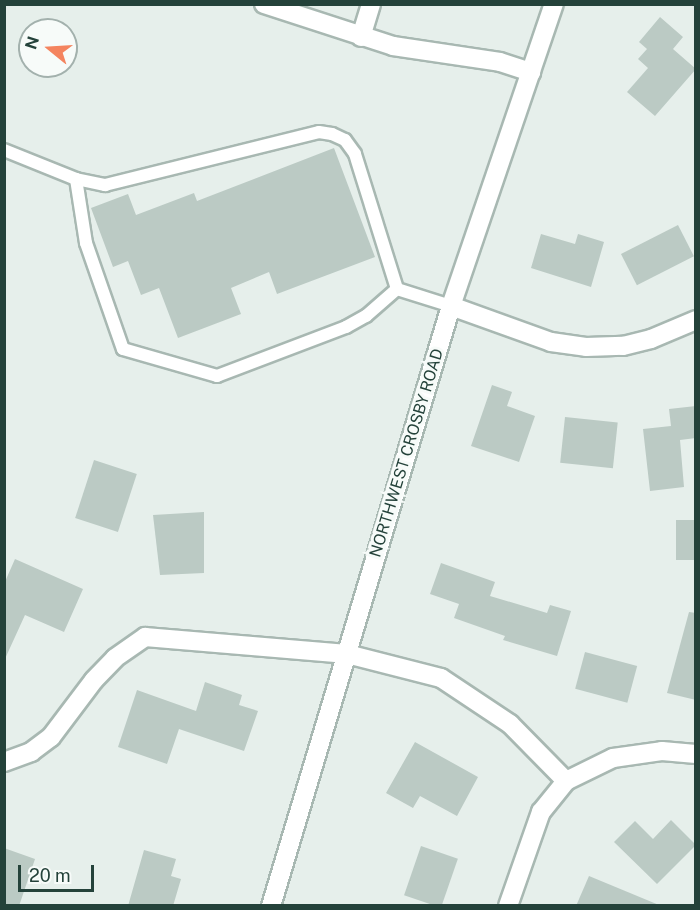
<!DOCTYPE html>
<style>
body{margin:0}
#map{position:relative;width:700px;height:910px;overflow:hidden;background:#e6efeb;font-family:"Public Sans",sans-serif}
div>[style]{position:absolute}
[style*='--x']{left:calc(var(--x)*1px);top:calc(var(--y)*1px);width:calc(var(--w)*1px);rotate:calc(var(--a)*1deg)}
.building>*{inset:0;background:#bbcac4;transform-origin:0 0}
.roads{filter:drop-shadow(2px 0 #a8b8b2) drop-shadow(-2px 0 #a8b8b2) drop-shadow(0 2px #a8b8b2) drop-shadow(0 -2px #a8b8b2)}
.lane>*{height:12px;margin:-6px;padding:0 6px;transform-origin:6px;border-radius:6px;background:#fff}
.street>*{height:18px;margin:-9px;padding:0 9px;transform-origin:9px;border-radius:9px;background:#fff}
.secondary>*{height:18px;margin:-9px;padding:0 9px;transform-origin:9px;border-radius:9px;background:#fff}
span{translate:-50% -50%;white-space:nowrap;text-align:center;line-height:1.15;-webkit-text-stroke:6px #f7fbf9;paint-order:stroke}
.street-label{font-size:16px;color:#24423a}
.frame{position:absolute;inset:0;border:6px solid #24423a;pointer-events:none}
.north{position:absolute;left:18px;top:18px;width:60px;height:60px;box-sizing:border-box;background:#f7fbf9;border:2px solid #a3b1ad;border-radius:50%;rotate:288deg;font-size:16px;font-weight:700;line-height:24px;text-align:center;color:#24423a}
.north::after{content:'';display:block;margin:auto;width:21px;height:27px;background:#f4845f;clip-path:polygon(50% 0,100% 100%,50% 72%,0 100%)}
.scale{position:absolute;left:18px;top:865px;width:76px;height:27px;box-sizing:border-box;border:3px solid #24423a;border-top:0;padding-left:8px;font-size:18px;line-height:21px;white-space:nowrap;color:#24423a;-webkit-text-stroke:4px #f7fbf9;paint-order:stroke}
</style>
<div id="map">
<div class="building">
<div style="clip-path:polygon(660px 17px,683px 37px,673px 49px,696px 69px,655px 116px,627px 92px,648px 68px,638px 59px,647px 49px,639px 42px)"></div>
<div style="clip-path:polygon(334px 148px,375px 257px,277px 294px,269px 272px,231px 288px,241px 314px,178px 338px,159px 288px,141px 295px,128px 261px,113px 267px,91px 208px,128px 194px,136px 215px,194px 193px,197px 201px)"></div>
<div style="left:678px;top:225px;width:35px;height:64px;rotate:63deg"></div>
<div style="clip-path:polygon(541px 234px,575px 244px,578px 234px,604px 242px,591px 287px,531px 268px)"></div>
<div style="clip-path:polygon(492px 385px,512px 392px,507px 406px,535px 416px,519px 462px,471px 446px)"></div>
<div style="clip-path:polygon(696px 406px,696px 438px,680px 440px,684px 487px,650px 491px,643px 429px,671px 426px,669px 409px)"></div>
<div style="left:565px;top:417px;width:53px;height:46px;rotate:6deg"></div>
<div style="left:94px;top:460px;width:45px;height:61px;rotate:18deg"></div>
<div style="clip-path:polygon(204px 512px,204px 573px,160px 575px,153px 515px)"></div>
<div style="left:676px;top:520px;width:20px;height:40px"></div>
<div style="clip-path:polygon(15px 559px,83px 589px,64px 632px,25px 615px,4px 661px,4px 584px)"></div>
<div style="clip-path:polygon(441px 563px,495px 582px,490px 596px,547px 613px,550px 605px,571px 611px,557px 656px,503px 640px,505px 636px,454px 618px,459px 604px,430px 594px)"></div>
<div style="clip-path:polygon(689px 612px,696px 613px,696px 700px,667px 693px)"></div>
<div style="left:585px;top:652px;width:54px;height:38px;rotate:15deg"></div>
<div style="clip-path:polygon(205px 682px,242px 695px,239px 705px,258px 711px,244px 751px,179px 729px,167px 764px,118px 747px,137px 690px,196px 711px)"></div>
<div style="clip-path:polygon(415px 742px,478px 777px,457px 816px,420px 796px,413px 808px,386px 793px)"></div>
<div style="clip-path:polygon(671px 820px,696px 845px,657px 884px,614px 842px,635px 821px,653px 839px)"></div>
<div style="left:421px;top:846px;width:39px;height:52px;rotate:19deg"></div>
<div style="clip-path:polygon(4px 848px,35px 859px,19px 906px,4px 906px)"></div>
<div style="clip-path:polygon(144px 850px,176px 859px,171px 876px,181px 879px,173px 906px,128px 906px)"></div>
<div style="clip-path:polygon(589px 876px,659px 905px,659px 906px,576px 906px)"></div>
</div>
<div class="roads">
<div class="lane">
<div style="--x:4;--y:150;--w:78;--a:21.9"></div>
<div style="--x:76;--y:179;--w:30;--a:12"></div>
<div style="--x:105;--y:185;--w:220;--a:-13.9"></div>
<div style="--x:319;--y:132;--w:13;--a:9"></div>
<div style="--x:332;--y:134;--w:14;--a:25"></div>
<div style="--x:345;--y:140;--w:17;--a:54"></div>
<div style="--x:355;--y:154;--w:141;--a:72.7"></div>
<div style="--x:76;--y:179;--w:65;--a:81.1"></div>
<div style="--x:86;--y:243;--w:112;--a:70.8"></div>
<div style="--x:123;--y:349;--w:98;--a:16"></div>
<div style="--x:217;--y:376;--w:138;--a:-20.8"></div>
<div style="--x:346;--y:327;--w:23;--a:-29"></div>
<div style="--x:366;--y:316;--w:41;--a:-41.1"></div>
<div style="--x:397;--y:289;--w:57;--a:17.5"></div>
</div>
<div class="street">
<div style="--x:264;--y:4;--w:136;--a:18"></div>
<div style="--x:393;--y:46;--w:108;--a:8.5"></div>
<div style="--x:500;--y:62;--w:33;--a:18"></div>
<div style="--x:361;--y:37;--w:34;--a:-73"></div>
<div style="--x:451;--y:306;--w:106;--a:19.8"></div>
<div style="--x:551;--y:342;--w:35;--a:8"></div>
<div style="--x:586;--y:347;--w:37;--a:-2"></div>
<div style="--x:623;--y:346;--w:29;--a:-14"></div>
<div style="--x:651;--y:339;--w:49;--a:-22.9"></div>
<div style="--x:4;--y:762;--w:29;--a:-20"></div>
<div style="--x:31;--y:752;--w:25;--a:-37"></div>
<div style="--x:51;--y:737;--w:71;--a:-53"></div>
<div style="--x:94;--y:680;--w:30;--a:-46"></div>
<div style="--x:115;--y:658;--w:37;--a:-35"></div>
<div style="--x:145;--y:637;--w:203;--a:4.8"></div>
<div style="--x:347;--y:654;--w:97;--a:14.3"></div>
<div style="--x:441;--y:678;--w:83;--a:33.7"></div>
<div style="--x:510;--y:724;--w:80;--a:45.5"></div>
<div style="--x:566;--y:781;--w:52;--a:-26.1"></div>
<div style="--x:613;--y:758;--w:49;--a:-8.1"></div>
<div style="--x:662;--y:751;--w:34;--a:5"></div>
<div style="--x:508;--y:906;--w:100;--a:-70.7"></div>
<div style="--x:541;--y:812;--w:40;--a:-51"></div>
</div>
<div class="secondary">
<div style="--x:271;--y:906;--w:626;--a:-73.3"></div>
<div style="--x:451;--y:306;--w:319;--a:-71.2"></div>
</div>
</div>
<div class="street-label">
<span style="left:407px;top:453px;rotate:-73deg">NORTHWEST CROSBY ROAD</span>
</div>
<div class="frame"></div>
<div class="north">N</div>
<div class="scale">20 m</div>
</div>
